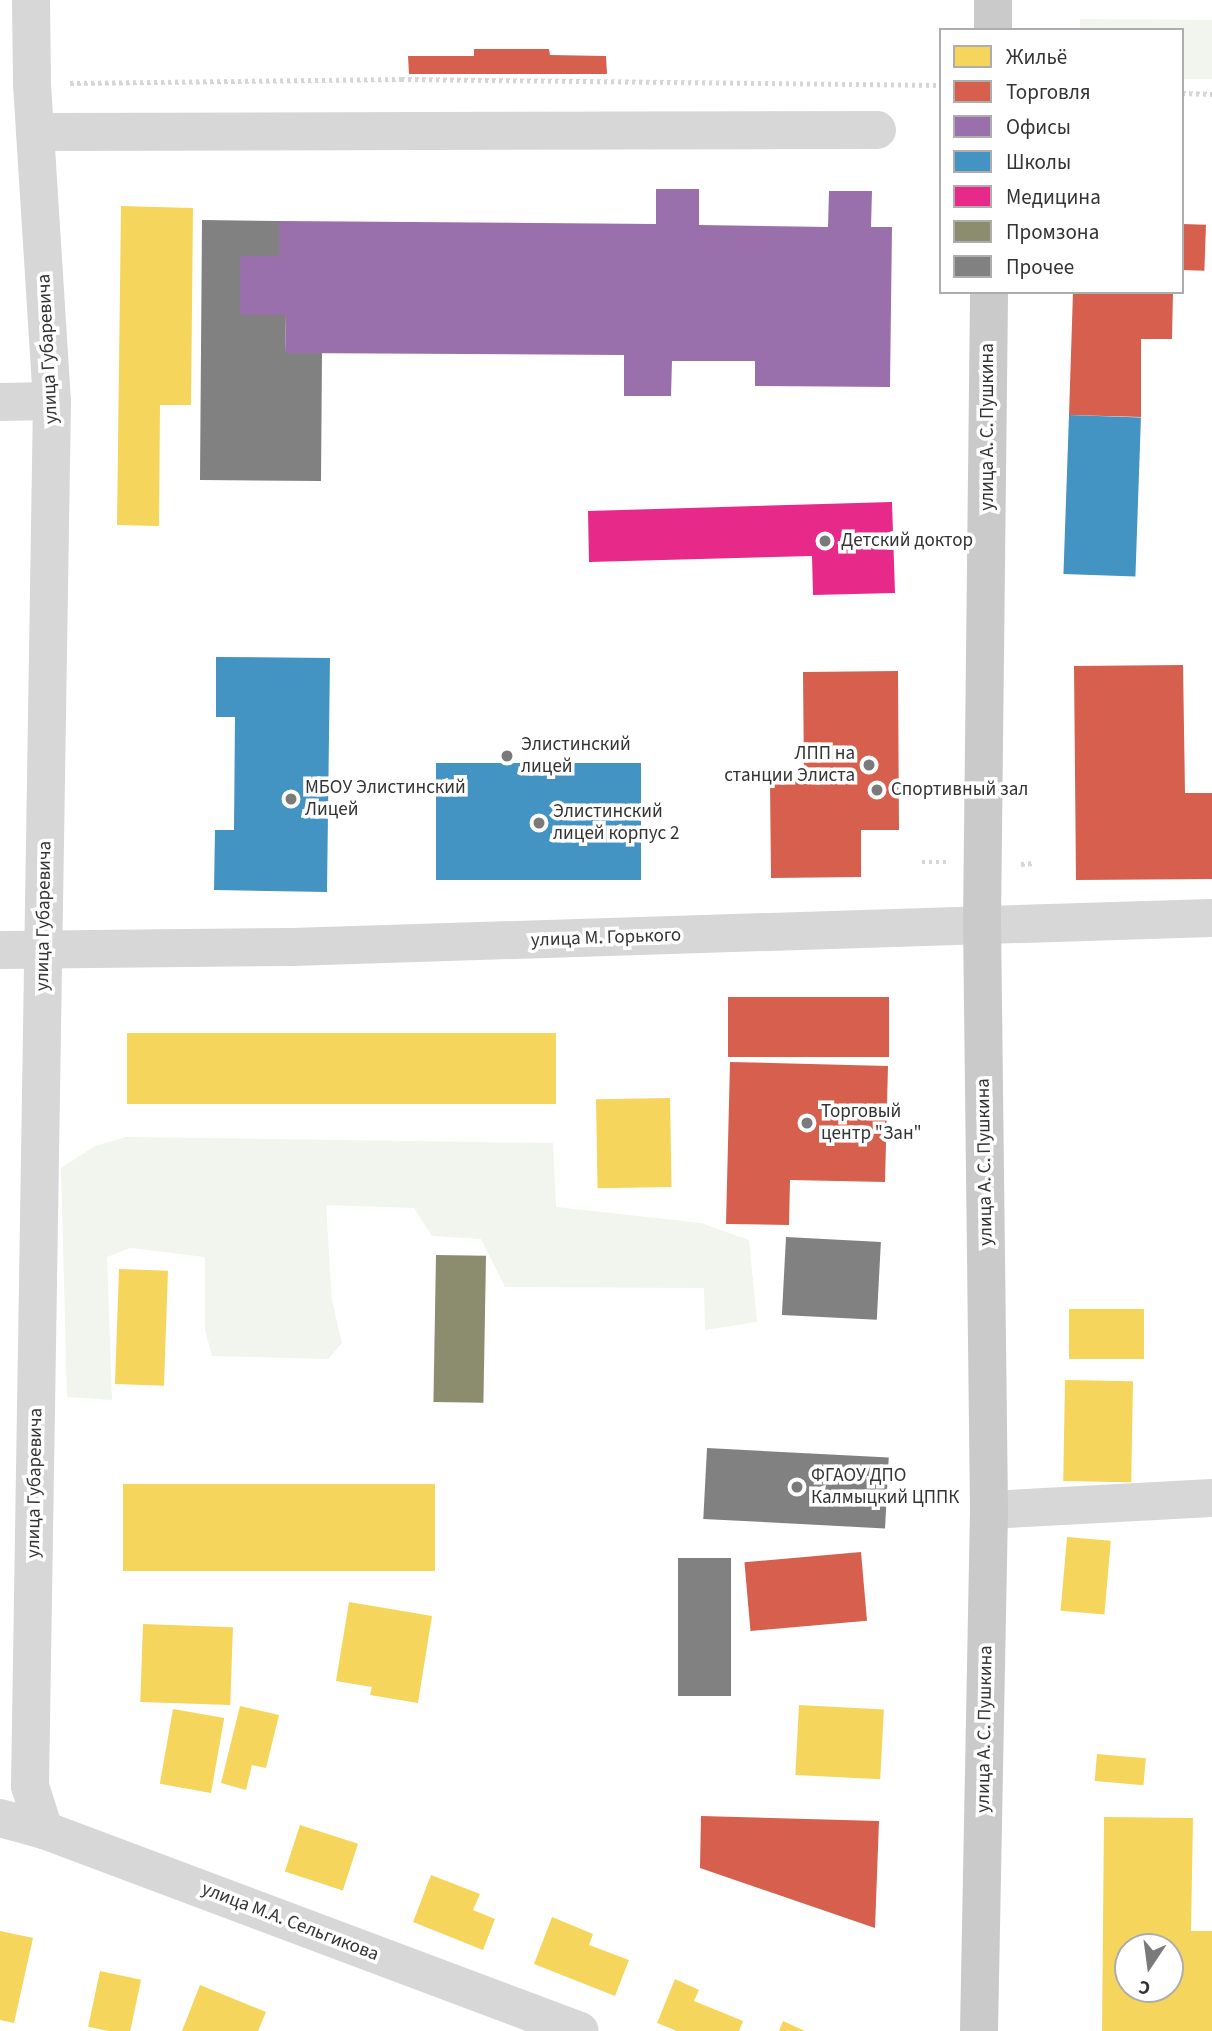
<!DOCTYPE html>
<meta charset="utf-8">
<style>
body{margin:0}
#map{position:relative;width:1212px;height:2031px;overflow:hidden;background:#fff;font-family:"Source Sans 3",sans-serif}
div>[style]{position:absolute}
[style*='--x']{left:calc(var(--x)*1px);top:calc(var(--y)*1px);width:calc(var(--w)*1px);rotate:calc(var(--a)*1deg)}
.green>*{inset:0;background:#f1f5ed}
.homes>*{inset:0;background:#f6d55c;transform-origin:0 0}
.shops>*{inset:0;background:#d6604d;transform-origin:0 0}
.offices>*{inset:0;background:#9970ab}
.schools>*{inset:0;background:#4393c3;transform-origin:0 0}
.health>*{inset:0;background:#e7298a}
.industry>*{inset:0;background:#8c8c6e;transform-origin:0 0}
.building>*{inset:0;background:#818181;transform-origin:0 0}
.path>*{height:4.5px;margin-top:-2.25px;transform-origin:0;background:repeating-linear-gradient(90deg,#d6d6d6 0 3.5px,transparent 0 7px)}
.minor>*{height:38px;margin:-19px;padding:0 19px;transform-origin:19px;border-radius:19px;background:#d7d7d7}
.major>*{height:38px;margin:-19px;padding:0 19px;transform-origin:19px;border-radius:19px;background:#cacaca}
.dots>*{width:19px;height:19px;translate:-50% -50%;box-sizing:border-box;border:4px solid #fff;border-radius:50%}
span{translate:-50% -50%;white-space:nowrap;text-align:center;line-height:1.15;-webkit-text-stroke:7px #fff;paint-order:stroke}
.street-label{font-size:19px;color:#333}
.poi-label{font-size:19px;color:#333}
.left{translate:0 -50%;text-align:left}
.right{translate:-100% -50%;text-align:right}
.legend{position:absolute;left:939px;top:28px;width:245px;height:266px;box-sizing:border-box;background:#fff;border:2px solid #adadad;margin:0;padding:9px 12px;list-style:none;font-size:21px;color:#333}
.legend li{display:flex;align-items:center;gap:14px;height:35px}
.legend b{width:35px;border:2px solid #adadad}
.north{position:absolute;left:1114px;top:1933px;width:70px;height:70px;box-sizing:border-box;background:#fff;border:2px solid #adadad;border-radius:50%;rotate:193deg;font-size:19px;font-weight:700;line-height:28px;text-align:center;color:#333}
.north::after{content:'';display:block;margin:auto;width:24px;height:32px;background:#7a7a7a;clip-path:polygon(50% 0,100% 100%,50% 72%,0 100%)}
</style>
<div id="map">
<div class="green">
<div style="clip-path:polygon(1080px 19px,1212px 20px,1212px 79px,1182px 79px,1182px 30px,1080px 30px)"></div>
<div style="clip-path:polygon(126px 1137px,553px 1143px,556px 1207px,701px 1223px,749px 1240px,757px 1322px,705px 1330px,704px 1288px,505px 1287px,481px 1239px,432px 1236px,414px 1208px,326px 1205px,332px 1301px,342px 1343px,328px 1359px,212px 1356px,205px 1330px,205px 1257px,130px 1248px,107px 1257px,112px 1400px,67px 1397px,61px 1168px,95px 1146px)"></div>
</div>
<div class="homes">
<div style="clip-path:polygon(121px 206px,193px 208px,191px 405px,160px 405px,159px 526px,117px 525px)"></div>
<div style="left:127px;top:1033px;width:429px;height:71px"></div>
<div style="left:670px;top:1098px;width:89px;height:74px;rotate:89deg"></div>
<div style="left:119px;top:1269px;width:49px;height:115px;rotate:2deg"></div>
<div style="left:1069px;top:1309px;width:75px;height:50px"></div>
<div style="left:1065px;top:1380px;width:68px;height:101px;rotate:1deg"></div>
<div style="left:123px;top:1484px;width:312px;height:87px"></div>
<div style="left:1067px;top:1537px;width:44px;height:74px;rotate:5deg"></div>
<div style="clip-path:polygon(349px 1602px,432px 1616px,418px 1703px,370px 1695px,372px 1687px,336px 1681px)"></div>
<div style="left:143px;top:1624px;width:90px;height:78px;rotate:2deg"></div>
<div style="left:799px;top:1705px;width:85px;height:70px;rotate:3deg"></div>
<div style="clip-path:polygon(240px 1706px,279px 1715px,266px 1768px,252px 1765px,246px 1790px,221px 1783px)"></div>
<div style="left:173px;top:1709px;width:52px;height:76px;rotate:10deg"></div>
<div style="left:1097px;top:1754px;width:49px;height:27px;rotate:5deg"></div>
<div style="clip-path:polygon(evenodd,1104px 1817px,1193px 1818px,1191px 1931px,1212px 1931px,1212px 2031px,1102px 2031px,1104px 1817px,1128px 1947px,1170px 1947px,1170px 1989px,1128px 1989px,1128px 1947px)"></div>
<div style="left:300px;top:1825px;width:61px;height:49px;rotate:18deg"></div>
<div style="clip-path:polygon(431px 1875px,480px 1894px,473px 1910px,495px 1919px,483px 1950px,413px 1922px)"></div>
<div style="clip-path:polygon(552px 1917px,593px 1934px,589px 1945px,629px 1960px,615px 1996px,534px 1964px)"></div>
<div style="clip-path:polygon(0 1931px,33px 1938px,14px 2023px,0 2020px)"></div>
<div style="left:100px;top:1971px;width:42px;height:57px;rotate:12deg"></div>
<div style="clip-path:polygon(675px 1979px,699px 1990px,694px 2001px,743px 2021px,739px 2031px,677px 2031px,657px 2023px)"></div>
<div style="clip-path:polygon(200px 1985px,266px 2012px,258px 2031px,182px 2031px)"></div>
<div style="clip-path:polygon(783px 2021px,805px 2031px,779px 2031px)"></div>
</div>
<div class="shops">
<div style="clip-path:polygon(474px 49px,549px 49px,550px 55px,606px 56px,607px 74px,409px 74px,408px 56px,474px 56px)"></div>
<div style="left:1182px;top:224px;width:24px;height:46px;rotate:2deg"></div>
<div style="clip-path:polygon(1073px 292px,1173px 292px,1172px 339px,1141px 339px,1141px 417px,1069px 415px)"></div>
<div style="clip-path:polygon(1183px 665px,1185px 793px,1212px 793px,1212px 879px,1076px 880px,1074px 666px)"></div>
<div style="clip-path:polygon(898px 671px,899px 830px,861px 830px,861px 877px,771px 878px,770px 781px,804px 780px,803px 672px)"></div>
<div style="left:728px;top:997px;width:161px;height:60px"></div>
<div style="clip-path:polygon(730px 1062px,888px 1066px,885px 1182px,790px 1180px,789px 1225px,726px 1224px)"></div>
<div style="left:861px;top:1552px;width:69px;height:117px;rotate:85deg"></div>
<div style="clip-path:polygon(701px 1816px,879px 1821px,875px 1928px,700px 1868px)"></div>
</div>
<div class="offices">
<div style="clip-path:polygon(656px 189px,699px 189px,699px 225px,828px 227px,829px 191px,872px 191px,871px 227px,892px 227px,890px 387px,755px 386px,755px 361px,672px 361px,671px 396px,624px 396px,624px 355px,285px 353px,286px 315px,240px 315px,240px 256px,279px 256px,279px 221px,656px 224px)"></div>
</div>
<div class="schools">
<div style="left:1069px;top:415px;width:72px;height:159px;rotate:2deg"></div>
<div style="clip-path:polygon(216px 657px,330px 658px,327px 892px,214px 890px,215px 830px,234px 830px,235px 717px,216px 717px)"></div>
<div style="left:641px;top:763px;width:117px;height:205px;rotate:90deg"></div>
</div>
<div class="health">
<div style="clip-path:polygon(892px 502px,895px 593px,813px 595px,812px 556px,589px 562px,588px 511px)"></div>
</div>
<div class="industry">
<div style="left:436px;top:1255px;width:50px;height:147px;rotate:1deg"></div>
</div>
<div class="building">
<div style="clip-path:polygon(202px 220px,279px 221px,279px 256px,240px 256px,240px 315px,286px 315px,285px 353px,322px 353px,321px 481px,200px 480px)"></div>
<div style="left:786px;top:1237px;width:95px;height:78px;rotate:3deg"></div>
<div style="left:707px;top:1448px;width:182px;height:71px;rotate:3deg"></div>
<div style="left:731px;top:1558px;width:138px;height:53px;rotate:90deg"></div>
</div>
<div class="path">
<div style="--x:70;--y:83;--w:331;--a:-0.7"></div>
<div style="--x:401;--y:79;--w:540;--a:0.64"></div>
<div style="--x:1182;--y:93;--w:30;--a:2"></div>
<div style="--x:922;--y:862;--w:24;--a:0"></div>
<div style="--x:1021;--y:864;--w:13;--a:-4"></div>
</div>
<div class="minor">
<div style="--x:31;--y:0;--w:84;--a:89.3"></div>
<div style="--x:32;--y:84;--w:318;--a:86.4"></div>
<div style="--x:52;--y:401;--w:1385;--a:90.91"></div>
<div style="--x:30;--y:1786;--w:46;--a:72.3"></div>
<div style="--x:35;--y:132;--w:842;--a:-0.14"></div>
<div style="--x:0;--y:402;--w:52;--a:-1.1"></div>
<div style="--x:0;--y:950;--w:292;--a:-0.6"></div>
<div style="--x:292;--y:947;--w:920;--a:-1.81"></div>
<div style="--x:989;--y:1510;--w:223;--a:-3.1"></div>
<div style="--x:0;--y:1818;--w:46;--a:15.3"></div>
<div style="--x:44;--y:1830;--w:572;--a:20.56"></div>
</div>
<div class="major">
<div style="--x:993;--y:30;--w:30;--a:-90"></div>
<div style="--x:979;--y:2031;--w:521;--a:-88.9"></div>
<div style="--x:989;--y:1510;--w:587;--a:-90.68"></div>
<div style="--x:982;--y:923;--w:631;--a:-89.36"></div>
</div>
<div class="dots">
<div style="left:825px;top:541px;background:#7a7a7a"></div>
<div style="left:507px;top:756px;background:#7a7a7a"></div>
<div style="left:869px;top:765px;background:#7a7a7a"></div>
<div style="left:877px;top:790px;background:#7a7a7a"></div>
<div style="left:291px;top:799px;background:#7a7a7a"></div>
<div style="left:539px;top:823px;background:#7a7a7a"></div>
<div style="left:807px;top:1123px;background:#7a7a7a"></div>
<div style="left:797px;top:1487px;background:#7a7a7a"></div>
</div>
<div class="street-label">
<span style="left:48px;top:349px;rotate:-93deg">улица Губаревича</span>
<span style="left:988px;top:427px;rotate:-90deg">улица А. С. Пушкина</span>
<span style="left:44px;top:916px;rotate:-89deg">улица Губаревича</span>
<span style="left:606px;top:938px;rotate:-2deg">улица М. Горького</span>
<span style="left:985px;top:1162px;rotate:-91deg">улица А. С. Пушкина</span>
<span style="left:35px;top:1483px;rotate:-89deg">улица Губаревича</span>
<span style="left:985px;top:1729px;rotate:-89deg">улица А. С. Пушкина</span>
<span style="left:290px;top:1922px;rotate:21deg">улица М.А. Сельгикова</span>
</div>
<div class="poi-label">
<span class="left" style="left:841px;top:541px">Детский доктор</span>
<span class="left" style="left:521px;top:756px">Элистинский<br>лицей</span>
<span class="right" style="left:855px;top:765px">ЛПП на<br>станции Элиста</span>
<span class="left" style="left:305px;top:799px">МБОУ Элистинский<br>Лицей</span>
<span class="left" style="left:891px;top:790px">Спортивный зал</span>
<span class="left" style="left:553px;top:823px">Элистинский<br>лицей корпус 2</span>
<span class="left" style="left:821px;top:1123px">Торговый<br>центр "Зан"</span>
<span class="left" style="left:811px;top:1487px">ФГАОУ ДПО<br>Калмыцкий ЦППК</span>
</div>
<ul class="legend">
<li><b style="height:19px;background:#f6d55c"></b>Жильё</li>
<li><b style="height:19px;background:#d6604d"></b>Торговля</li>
<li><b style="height:19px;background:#9970ab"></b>Офисы</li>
<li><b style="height:19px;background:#4393c3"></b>Школы</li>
<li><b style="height:19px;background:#e7298a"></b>Медицина</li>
<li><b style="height:19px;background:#8c8c6e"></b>Промзона</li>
<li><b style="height:19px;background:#818181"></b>Прочее</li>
</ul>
<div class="north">С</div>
</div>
